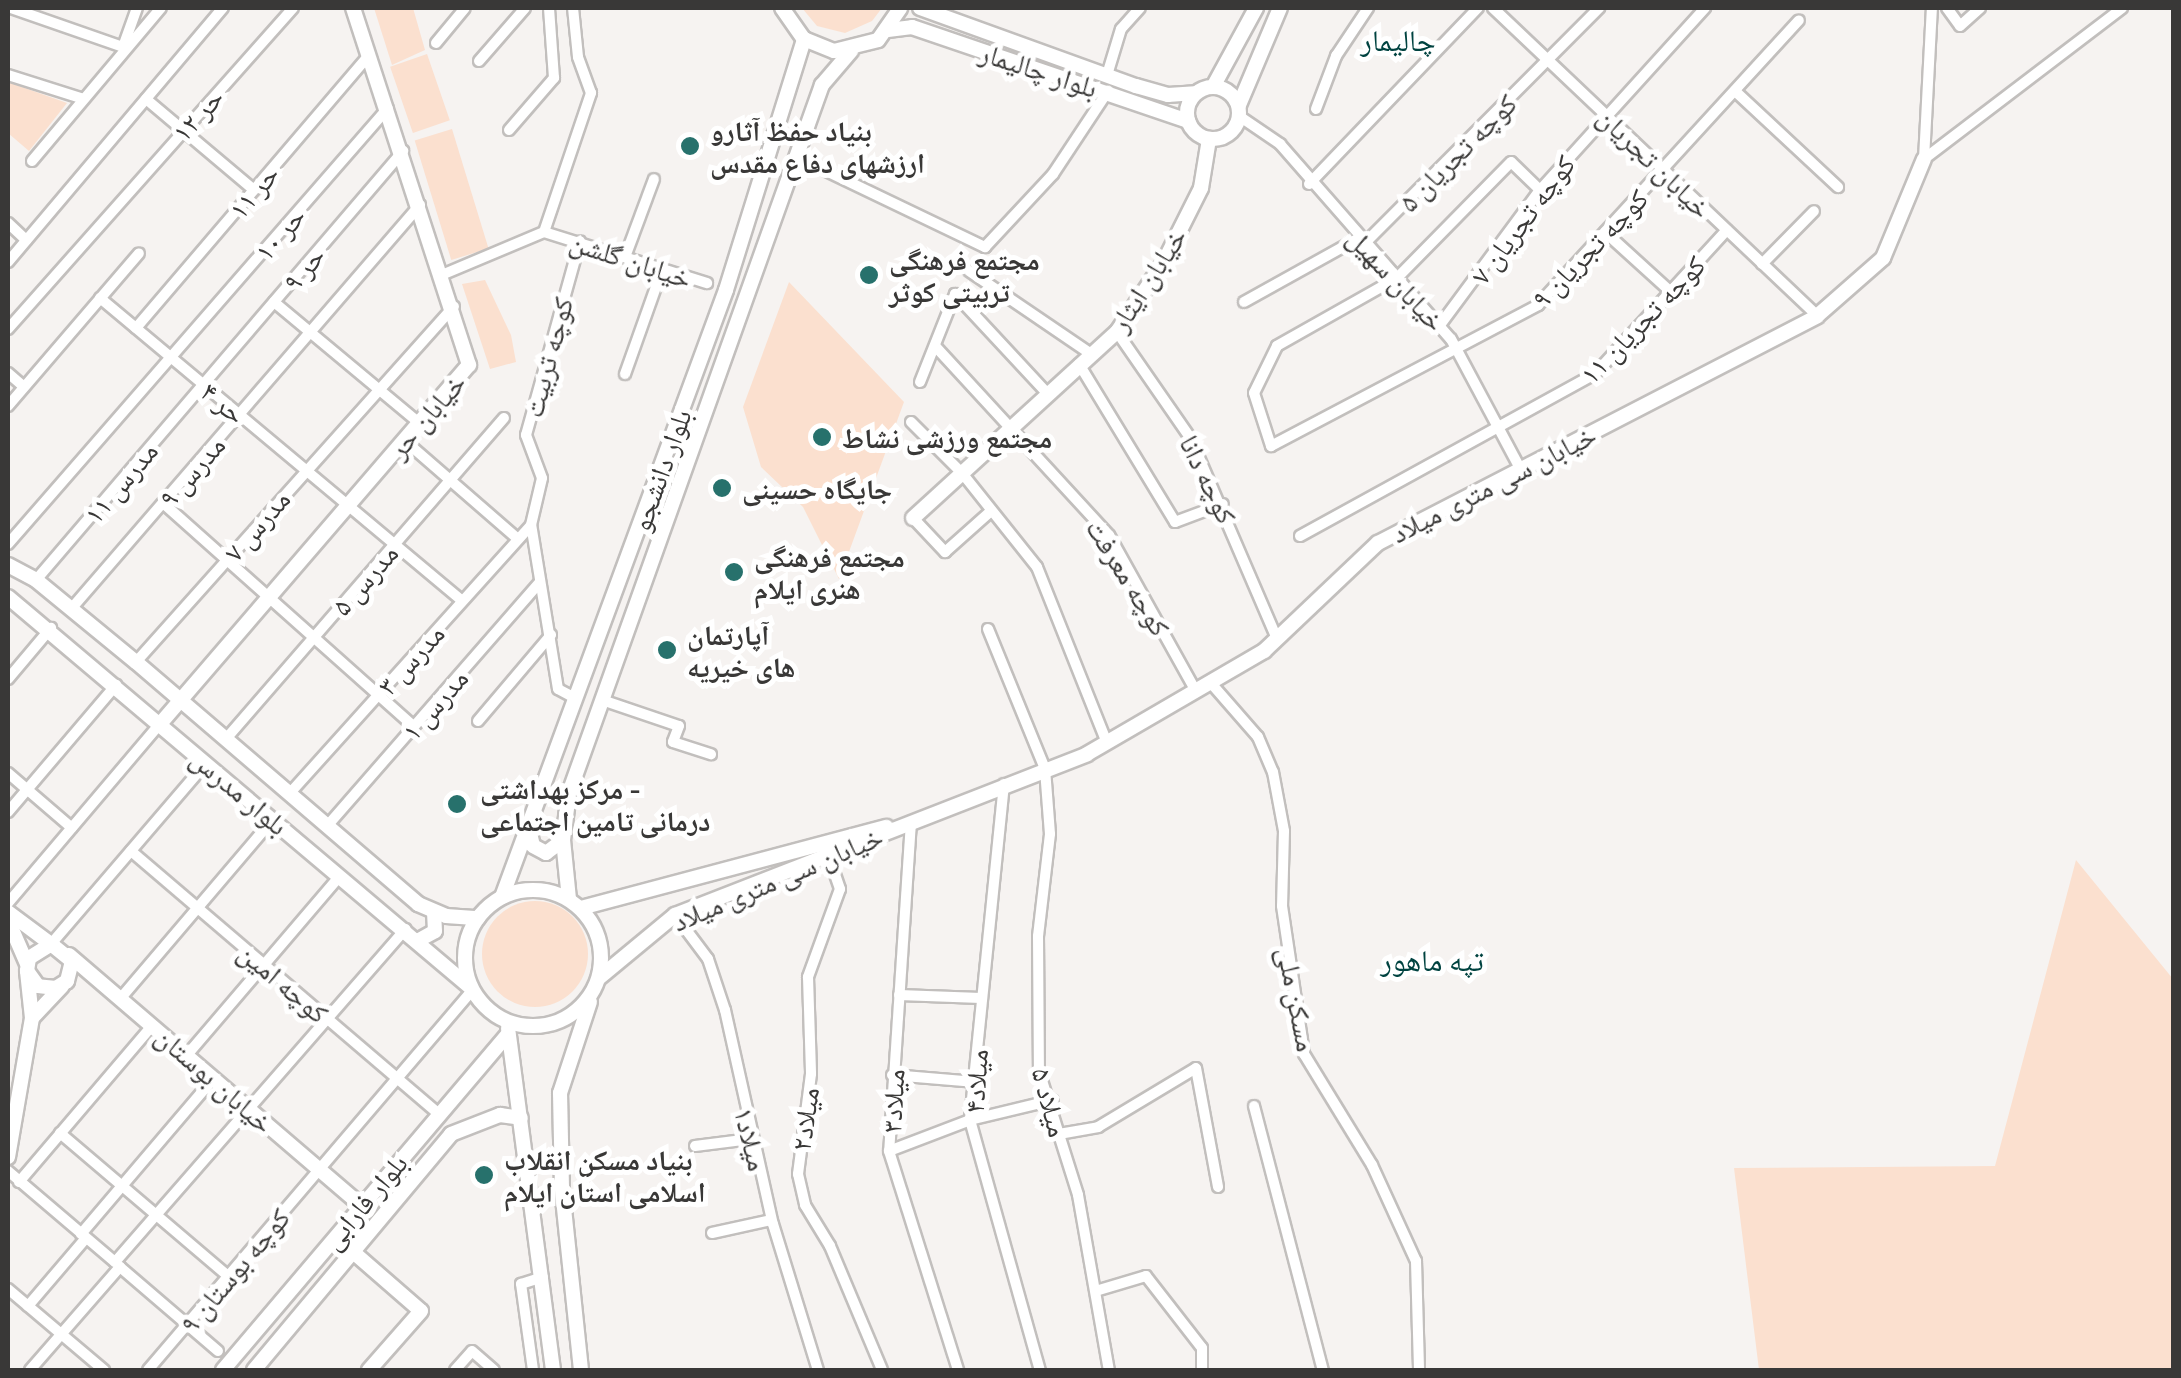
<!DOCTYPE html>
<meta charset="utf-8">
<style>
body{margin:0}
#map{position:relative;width:2181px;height:1378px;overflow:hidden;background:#f6f3f1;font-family:"Exo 2","Noto Naskh Arabic",sans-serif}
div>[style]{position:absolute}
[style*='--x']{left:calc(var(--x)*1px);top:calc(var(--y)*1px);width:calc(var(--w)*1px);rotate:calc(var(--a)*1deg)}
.green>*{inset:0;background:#fbe0cf;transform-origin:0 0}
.round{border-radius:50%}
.roads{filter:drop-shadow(2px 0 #c2bfbd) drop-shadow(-2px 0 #c2bfbd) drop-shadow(0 2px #c2bfbd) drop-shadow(0 -2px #c2bfbd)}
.street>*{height:10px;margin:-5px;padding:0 5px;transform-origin:5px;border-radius:5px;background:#fff}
.secondary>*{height:14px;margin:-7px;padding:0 7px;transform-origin:7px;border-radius:7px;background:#fff}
.secondary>.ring{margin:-7px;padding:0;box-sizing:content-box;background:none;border:14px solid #fff;border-radius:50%}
.dots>*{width:28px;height:28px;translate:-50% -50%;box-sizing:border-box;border:5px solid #fff;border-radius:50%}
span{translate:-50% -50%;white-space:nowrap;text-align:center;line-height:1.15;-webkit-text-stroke:10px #fff;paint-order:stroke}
.street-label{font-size:28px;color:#393837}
.poi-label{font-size:28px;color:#393837;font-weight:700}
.left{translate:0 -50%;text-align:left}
.neighbourhood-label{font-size:30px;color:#004340}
.frame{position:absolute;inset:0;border:10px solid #393837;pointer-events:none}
</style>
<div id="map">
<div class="green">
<div style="clip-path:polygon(374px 8px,413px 8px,425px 50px,392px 65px)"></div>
<div style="clip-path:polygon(802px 8px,882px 8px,872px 21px,845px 33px,817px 26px)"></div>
<div style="left:427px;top:54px;width:70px;height:39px;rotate:71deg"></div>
<div style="clip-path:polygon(8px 82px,67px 103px,29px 151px,8px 133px)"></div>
<div style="left:452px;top:129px;width:125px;height:39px;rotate:73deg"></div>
<div style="clip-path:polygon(485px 280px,511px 335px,516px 362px,490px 369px,462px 284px)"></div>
<div style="clip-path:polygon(789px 282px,904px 402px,839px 579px,803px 507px,761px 467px,743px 407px)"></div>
<div style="clip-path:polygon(2076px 860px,2173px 979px,2173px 1370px,1759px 1370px,1734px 1168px,1995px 1166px)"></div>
<div class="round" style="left:482px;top:901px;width:106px;height:106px"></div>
</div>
<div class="roads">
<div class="street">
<div style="--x:11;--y:8;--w:119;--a:19.2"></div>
<div style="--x:123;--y:47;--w:41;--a:-70.3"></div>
<div style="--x:1493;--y:8;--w:447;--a:43.5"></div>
<div style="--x:1947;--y:8;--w:22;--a:54"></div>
<div style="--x:1960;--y:26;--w:27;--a:-42"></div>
<div style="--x:436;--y:43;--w:45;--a:-50.4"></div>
<div style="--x:479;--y:61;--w:70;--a:-49"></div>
<div style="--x:8;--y:75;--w:77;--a:17.5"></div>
<div style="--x:1107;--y:75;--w:48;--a:-73.1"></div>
<div style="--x:1121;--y:29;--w:28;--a:-48"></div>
<div style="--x:1735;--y:91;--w:141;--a:43"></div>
<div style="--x:146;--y:99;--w:141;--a:40.1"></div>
<div style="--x:1316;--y:109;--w:57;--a:-69.3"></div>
<div style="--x:1336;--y:56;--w:58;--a:-56.3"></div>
<div style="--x:1239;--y:116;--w:50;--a:34.3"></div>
<div style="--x:1280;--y:144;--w:259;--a:48.8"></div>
<div style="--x:1451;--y:339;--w:149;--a:61.9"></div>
<div style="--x:509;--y:130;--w:69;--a:-49.1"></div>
<div style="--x:554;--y:78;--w:70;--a:-94.1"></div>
<div style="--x:795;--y:156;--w:211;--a:25.6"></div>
<div style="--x:985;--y:247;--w:100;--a:-47"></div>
<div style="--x:1053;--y:174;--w:100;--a:-56.5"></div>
<div style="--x:1924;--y:159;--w:249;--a:-37.3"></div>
<div style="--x:1924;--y:159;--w:151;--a:-87"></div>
<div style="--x:32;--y:161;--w:200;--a:-49.9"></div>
<div style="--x:1309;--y:184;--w:244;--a:-46.2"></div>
<div style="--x:1540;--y:190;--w:40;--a:-136"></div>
<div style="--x:1511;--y:162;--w:163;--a:134.5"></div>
<div style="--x:1397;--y:278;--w:138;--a:150.5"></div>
<div style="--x:1277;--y:346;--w:52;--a:116.1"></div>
<div style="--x:1254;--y:393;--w:56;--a:72.2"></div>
<div style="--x:1271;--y:446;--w:302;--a:-27.8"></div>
<div style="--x:1538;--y:305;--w:386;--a:-47.5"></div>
<div style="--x:8;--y:223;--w:25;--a:43"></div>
<div style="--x:544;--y:232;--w:147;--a:-71.3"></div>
<div style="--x:591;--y:93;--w:38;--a:-110"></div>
<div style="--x:578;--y:57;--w:49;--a:-95.8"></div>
<div style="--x:1605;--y:232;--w:89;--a:42.3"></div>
<div style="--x:1365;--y:243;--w:332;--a:-45.1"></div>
<div style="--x:625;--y:257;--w:83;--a:-69.6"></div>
<div style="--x:8;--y:262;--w:333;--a:-49.8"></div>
<div style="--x:1762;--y:264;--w:74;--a:-45.5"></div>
<div style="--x:969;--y:271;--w:148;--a:34.2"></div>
<div style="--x:444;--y:274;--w:108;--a:-22.8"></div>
<div style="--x:544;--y:232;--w:171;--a:17.4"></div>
<div style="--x:100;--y:298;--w:472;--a:39.9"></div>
<div style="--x:274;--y:302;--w:189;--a:39.8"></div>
<div style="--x:1244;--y:302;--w:132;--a:-29.1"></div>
<div style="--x:1440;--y:325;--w:168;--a:-53.5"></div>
<div style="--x:1540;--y:190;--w:246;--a:-47.8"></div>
<div style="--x:136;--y:328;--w:359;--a:-49.5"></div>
<div style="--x:8;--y:329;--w:429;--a:-48.4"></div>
<div style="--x:1117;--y:332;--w:130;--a:55.3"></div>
<div style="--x:1191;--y:439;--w:218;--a:66.7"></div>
<div style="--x:935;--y:346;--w:257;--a:47.4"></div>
<div style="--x:1109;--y:535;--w:179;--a:60.9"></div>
<div style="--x:1079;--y:364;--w:185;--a:58.7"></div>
<div style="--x:1175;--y:522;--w:51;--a:-20.6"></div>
<div style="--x:8;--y:373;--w:21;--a:41"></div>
<div style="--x:625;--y:374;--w:110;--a:-70.4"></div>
<div style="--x:920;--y:382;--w:95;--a:-68.3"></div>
<div style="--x:955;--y:294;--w:137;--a:47.1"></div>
<div style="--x:8;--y:406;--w:201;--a:-49.4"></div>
<div style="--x:911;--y:422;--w:72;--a:45"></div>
<div style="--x:962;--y:473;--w:120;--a:51.4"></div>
<div style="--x:1037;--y:567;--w:189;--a:68.3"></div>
<div style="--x:404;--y:440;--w:151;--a:41"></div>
<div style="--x:163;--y:503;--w:336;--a:41.7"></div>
<div style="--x:913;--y:518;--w:47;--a:46.7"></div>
<div style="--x:945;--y:552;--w:62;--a:-41.7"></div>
<div style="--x:1300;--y:536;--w:337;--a:-28.8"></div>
<div style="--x:1595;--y:374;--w:195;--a:-47.5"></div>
<div style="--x:8;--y:544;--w:578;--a:-48.93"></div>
<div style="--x:36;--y:580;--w:565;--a:-49.45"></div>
<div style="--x:71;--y:609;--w:534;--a:-49.18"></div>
<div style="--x:988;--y:629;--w:151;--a:67.8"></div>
<div style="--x:1045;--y:769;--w:65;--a:85.6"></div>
<div style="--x:1050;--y:834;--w:103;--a:96.7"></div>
<div style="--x:1038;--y:936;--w:135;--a:89.6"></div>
<div style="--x:1039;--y:1071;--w:130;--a:72.5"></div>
<div style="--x:1078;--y:1195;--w:178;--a:80"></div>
<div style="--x:136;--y:662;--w:477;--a:-48.2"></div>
<div style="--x:8;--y:679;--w:67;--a:-49.9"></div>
<div style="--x:1210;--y:682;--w:73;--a:48.9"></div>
<div style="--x:1258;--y:737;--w:38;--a:67"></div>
<div style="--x:1273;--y:772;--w:60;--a:79.4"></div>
<div style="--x:1284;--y:831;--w:75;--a:91.5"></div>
<div style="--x:1282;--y:906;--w:150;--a:81.5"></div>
<div style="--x:1304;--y:1054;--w:130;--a:58.5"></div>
<div style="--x:1372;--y:1165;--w:106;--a:65.4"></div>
<div style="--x:1416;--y:1261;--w:109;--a:88.4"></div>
<div style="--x:575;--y:698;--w:19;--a:-152"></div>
<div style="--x:558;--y:689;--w:166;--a:-99.3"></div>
<div style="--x:531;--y:525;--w:48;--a:-76.8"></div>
<div style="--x:542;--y:478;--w:46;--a:-110.4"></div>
<div style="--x:526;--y:435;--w:201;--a:-74.4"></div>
<div style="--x:602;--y:700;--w:81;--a:18.7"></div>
<div style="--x:679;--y:726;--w:17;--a:111"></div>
<div style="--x:673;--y:742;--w:40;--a:18"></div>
<div style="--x:478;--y:721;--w:113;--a:-49.7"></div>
<div style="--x:225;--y:740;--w:426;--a:-49.1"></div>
<div style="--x:8;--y:773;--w:84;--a:40.7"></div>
<div style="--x:1004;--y:784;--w:338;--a:95.8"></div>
<div style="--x:970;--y:1120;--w:260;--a:74.4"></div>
<div style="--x:290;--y:793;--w:360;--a:-48"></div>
<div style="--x:8;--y:812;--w:167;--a:-49.6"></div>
<div style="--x:911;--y:822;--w:330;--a:93.8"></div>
<div style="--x:889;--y:1151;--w:230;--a:72.5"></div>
<div style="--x:328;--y:825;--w:322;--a:-48.9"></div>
<div style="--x:131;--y:851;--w:404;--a:40.5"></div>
<div style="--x:829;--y:857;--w:34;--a:71"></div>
<div style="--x:840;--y:889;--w:94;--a:110"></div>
<div style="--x:808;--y:977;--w:97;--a:88.2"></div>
<div style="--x:811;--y:1074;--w:101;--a:97.4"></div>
<div style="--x:798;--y:1174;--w:32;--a:77"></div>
<div style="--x:805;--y:1205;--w:48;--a:58.6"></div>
<div style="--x:830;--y:1246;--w:134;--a:67.2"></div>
<div style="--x:8;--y:903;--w:235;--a:-49.7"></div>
<div style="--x:675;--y:915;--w:55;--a:53.1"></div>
<div style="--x:708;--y:959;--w:54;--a:71.6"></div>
<div style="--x:725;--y:1010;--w:219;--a:77.4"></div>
<div style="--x:773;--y:1224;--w:153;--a:72.9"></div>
<div style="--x:51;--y:944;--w:238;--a:-49.4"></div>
<div style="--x:899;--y:995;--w:82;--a:2.1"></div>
<div style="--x:120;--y:999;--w:236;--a:-49.6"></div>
<div style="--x:187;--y:1055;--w:234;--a:-49.5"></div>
<div style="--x:892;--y:1075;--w:84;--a:4.8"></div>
<div style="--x:1254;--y:1106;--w:273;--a:75.4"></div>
<div style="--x:60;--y:1133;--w:221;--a:40.4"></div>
<div style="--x:1059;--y:1134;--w:40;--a:-10"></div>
<div style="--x:1098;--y:1127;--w:114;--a:-31"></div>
<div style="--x:1196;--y:1068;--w:121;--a:79.5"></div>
<div style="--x:695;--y:1146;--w:56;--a:-7.1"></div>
<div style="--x:889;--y:1151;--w:87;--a:-20.9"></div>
<div style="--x:970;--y:1120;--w:85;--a:-13.5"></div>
<div style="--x:8;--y:1171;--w:140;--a:40.4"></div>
<div style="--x:115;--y:1262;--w:442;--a:-48.9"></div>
<div style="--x:19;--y:1182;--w:205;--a:-49.6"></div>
<div style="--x:712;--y:1233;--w:60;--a:-12.4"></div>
<div style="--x:81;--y:1234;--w:205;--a:-49.6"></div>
<div style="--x:8;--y:1289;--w:126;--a:40.2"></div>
<div style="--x:1099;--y:1290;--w:49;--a:-16.6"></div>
<div style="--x:1146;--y:1276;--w:91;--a:52.1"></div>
<div style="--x:1202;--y:1348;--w:22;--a:90"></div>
<div style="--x:28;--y:1306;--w:89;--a:-49.5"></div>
<div style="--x:30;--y:1370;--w:137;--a:-48.9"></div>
<div style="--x:120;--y:1267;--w:129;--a:40.6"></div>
<div style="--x:148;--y:1370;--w:499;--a:-49.5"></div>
<div style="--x:455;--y:1370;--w:25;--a:-48"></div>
<div style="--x:472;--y:1351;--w:29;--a:41"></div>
<div style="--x:533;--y:1370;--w:87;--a:-97.9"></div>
<div style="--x:521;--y:1284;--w:23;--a:-18"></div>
</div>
<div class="secondary">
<div style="--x:782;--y:8;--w:38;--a:55"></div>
<div style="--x:804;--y:39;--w:32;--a:22"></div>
<div style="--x:834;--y:51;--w:45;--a:-14"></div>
<div style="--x:878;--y:40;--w:39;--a:-55"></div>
<div style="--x:920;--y:8;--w:230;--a:19.9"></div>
<div style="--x:1136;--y:86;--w:33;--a:16"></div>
<div style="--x:1168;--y:95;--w:27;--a:-4"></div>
<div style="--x:888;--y:30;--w:24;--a:-7"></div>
<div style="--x:912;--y:27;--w:292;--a:18.8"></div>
<div class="ring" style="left:1187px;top:87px;width:38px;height:38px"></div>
<div style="--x:1213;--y:87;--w:90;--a:-61.4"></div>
<div style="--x:1239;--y:105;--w:105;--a:-67.1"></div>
<div style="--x:913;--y:518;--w:276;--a:-42.4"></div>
<div style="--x:1117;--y:332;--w:84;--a:-56.1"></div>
<div style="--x:1164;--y:262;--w:83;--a:-63.4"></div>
<div style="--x:1201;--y:188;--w:50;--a:-80.7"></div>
<div style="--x:8;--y:565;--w:32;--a:28"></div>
<div style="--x:36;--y:580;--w:129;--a:39.4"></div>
<div style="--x:136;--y:662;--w:372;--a:40.6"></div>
<div style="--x:418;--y:904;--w:30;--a:23"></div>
<div style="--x:446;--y:916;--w:32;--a:4"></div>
<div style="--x:8;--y:597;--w:606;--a:40.18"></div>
<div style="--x:160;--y:724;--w:474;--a:-49.3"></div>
<div style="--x:469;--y:365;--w:375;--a:-108"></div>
<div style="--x:530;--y:833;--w:13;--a:77"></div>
<div style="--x:533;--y:846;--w:15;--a:28"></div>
<div style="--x:546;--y:853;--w:21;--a:-37"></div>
<div class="ring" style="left:465px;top:890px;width:122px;height:122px"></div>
<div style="--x:502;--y:897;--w:647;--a:-69.74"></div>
<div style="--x:726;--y:290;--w:263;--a:-72.7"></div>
<div style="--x:569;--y:899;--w:59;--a:-95.8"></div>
<div style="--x:563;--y:840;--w:47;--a:-82.7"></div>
<div style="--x:569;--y:793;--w:752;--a:-70.34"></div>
<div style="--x:822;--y:85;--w:45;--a:-49.5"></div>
<div style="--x:581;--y:908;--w:316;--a:-14.9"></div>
<div style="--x:8;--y:912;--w:54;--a:36.7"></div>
<div style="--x:8;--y:920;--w:48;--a:66.6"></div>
<div style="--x:419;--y:940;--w:18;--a:-29"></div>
<div style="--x:435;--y:931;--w:19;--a:-93"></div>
<div style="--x:69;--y:955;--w:383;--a:40.6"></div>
<div style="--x:599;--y:978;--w:99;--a:-39.7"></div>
<div style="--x:675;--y:915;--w:442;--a:-21.3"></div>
<div style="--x:1087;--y:754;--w:205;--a:-30.2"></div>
<div style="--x:1264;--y:651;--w:157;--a:-43.5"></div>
<div style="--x:1378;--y:543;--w:494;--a:-27.3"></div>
<div style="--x:1817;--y:316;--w:88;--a:-41.3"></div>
<div style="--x:1883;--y:258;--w:107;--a:-67.5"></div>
<div style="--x:32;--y:1018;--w:44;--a:-46.8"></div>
<div style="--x:508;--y:1028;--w:345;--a:82.5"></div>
<div style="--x:8;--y:1157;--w:141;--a:-80.2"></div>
<div style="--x:32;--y:1018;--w:47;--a:-96.1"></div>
<div style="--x:27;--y:971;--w:13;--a:-81"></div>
<div style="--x:29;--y:958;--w:26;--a:-32"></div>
<div style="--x:51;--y:944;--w:27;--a:39"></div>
<div style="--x:72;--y:961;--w:21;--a:104"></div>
<div style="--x:67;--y:981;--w:13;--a:148"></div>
<div style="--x:56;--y:988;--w:18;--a:-174"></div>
<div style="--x:38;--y:986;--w:19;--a:-126"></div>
<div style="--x:352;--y:1251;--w:91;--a:41"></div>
<div style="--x:421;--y:1311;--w:79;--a:131.4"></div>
<div style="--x:223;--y:1370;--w:441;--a:-49.7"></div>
<div style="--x:254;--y:1370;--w:307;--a:-50.1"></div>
<div style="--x:451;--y:1134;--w:53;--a:-21.2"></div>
<div style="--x:500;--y:1115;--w:21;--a:8"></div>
<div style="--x:581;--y:1370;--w:183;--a:-96"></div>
<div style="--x:562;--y:1188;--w:95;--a:-91.2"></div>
<div style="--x:560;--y:1093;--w:96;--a:-71.8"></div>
</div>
</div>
<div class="dots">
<div style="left:690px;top:146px;background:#27716c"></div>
<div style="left:869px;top:275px;background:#27716c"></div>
<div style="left:822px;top:437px;background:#27716c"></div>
<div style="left:722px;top:488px;background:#27716c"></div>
<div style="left:734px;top:572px;background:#27716c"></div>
<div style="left:667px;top:650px;background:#27716c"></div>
<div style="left:457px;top:804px;background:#27716c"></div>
<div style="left:484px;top:1175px;background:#27716c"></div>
</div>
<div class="street-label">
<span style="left:1039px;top:69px;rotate:18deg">بلوار چالیمار</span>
<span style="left:197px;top:114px;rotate:-48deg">حر ۱۲</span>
<span style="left:1457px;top:152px;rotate:-45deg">کوچه تجریان ۵</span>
<span style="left:1655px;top:162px;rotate:44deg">خیابان تجریان</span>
<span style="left:253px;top:191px;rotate:-50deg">حر ۱۱</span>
<span style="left:1522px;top:219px;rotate:-53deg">کوچه تجریان ۷</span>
<span style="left:279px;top:233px;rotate:-49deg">حر ۱۰</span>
<span style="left:1589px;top:248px;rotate:-46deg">کوچه تجریان ۹</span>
<span style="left:631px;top:259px;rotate:18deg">خیابان گلشن</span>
<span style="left:303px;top:268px;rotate:-50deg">حر ۹</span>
<span style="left:1147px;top:279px;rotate:-57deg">خیابان ایثار</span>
<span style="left:1397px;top:279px;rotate:47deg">خیابان سهیل</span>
<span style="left:1642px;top:319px;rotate:-46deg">کوچه تجریان ۱۱</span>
<span style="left:547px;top:357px;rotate:-75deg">کوچه تربیت</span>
<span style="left:224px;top:402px;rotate:40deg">حر ۴</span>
<span style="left:426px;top:415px;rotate:-49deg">خیابان حر</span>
<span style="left:660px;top:470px;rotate:-70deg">بلوار دانشجو</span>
<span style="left:191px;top:471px;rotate:-49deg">مدرس ۹</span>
<span style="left:1209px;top:479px;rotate:64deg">کوچه دانا</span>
<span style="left:120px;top:482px;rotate:-50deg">مدرس ۱۱</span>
<span style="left:1493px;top:483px;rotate:-27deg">خیابان سی متری میلاد</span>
<span style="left:256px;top:525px;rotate:-49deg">مدرس ۷</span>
<span style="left:1129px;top:577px;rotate:58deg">کوچه معرفت</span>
<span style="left:364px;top:579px;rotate:-49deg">مدرس ۵</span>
<span style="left:410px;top:659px;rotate:-48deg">مدرس ۳</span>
<span style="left:434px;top:704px;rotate:-49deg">مدرس ۱</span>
<span style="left:240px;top:791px;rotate:40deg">بلوار مدرس</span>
<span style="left:777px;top:878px;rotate:-23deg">خیابان سی متری میلاد</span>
<span style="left:284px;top:982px;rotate:40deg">کوچه امین</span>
<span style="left:1298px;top:999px;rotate:79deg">مسکن ملی</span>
<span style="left:215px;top:1079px;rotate:41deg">خیابان بوستان</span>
<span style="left:975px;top:1081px;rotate:-86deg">میلاد۴</span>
<span style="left:892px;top:1101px;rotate:-87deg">میلاد۳</span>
<span style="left:1051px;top:1102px;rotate:75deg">میلاد ۵</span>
<span style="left:804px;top:1119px;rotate:-82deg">میلاد۲</span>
<span style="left:752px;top:1139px;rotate:76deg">میلاد۱</span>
<span style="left:364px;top:1201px;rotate:-50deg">بلوار فارابی</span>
<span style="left:234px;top:1270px;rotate:-50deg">کوچه بوستان ۹</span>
</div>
<div class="poi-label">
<span class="left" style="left:710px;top:146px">بنیاد حفظ آثارو<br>ارزشهای دفاع مقدس</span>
<span class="left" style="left:889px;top:275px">مجتمع فرهنگی<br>تربیتی کوثر</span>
<span class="left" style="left:842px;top:437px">مجتمع ورزشی نشاط</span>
<span class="left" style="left:742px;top:488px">جایگاه حسینی</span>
<span class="left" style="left:754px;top:572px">مجتمع فرهنگی<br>هنری ایلام</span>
<span class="left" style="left:687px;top:650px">آپارتمان<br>های خیریه</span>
<span class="left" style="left:480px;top:804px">مرکز بهداشتی -<br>درمانی تامین اجتماعی</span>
<span class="left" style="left:504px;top:1175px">بنیاد مسکن انقلاب<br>اسلامی استان ایلام</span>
</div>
<div class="neighbourhood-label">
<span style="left:1398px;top:39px">چالیمار</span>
<span style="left:1432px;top:959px">تپه ماهور</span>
</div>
<div class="frame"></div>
</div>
